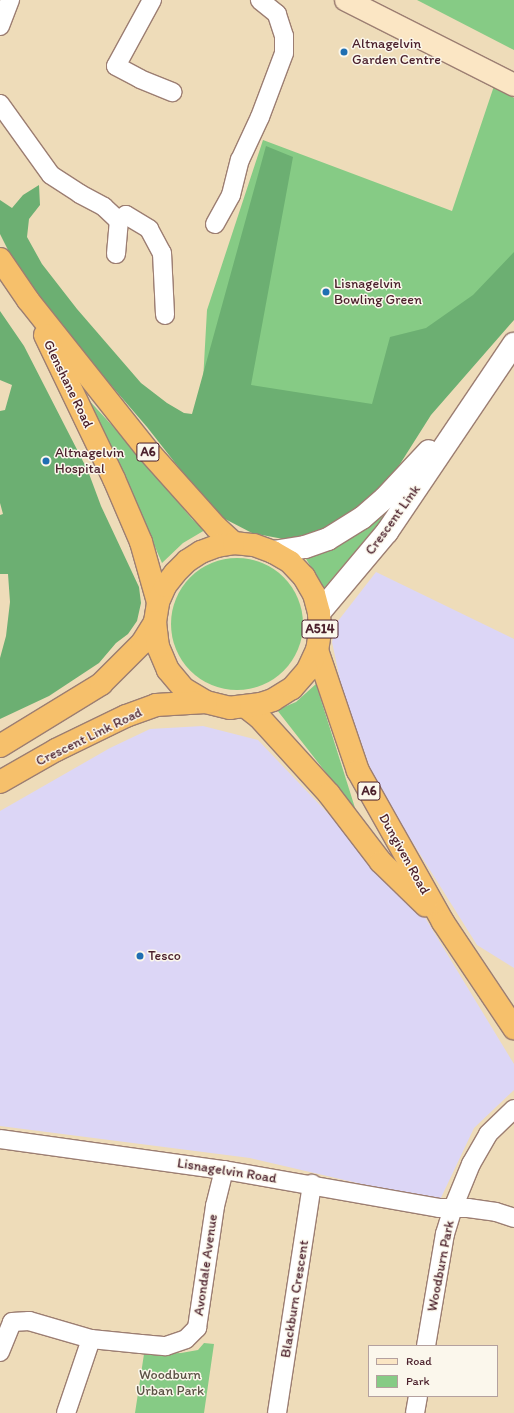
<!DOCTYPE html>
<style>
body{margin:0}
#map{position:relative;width:514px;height:1413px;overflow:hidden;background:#eedcb9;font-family:Itim,sans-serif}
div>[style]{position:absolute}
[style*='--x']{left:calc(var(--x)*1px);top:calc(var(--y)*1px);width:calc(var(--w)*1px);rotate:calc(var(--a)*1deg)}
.built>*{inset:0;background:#dcd6f6}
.green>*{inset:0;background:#86cb85}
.round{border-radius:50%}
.forest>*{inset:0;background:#6caf72}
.roads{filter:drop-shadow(1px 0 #9c7e72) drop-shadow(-1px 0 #9c7e72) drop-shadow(0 1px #9c7e72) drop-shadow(0 -1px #9c7e72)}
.minor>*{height:18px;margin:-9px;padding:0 9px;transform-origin:9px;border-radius:9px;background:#fff}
.tertiary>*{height:22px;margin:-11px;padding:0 11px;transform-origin:11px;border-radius:11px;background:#fff}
.secondary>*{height:22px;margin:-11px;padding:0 11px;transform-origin:11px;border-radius:11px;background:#fbe6c4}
.trunk>*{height:22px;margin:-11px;padding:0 11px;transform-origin:11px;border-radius:11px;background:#f6c06b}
.dots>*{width:11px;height:11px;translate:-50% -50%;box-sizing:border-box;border:2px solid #fbf7ec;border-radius:50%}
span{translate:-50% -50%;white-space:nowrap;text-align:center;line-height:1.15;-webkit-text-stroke:3px #fbf7ec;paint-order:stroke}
.shield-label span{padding:1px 3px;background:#fbf7ec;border:1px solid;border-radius:3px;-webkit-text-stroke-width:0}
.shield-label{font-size:13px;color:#4a1f2b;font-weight:700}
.poi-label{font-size:14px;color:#4a1f2b}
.left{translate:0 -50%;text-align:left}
.street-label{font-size:14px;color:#4a1f2b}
.park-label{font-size:14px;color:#5c5346}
.legend{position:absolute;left:368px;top:1345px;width:130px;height:52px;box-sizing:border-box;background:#fbf7ec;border:1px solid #b4a19f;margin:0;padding:5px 7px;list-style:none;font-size:12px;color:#4a1f2b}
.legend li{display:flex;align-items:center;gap:8px;height:20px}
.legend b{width:20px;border:1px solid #b4a19f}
</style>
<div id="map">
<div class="built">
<div style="clip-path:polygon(376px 572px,514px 639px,514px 968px,477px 945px,376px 784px,342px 689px,332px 642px,338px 621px)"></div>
<div style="clip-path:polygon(203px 726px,258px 740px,421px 911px,514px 1064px,514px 1090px,474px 1128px,439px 1202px,250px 1158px,0 1126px,0 811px,110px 748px,150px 729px)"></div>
</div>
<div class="green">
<div style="clip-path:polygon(417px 0,514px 0,514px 50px)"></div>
<div style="clip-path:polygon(494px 86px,514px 98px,514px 284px,405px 422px,203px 381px,207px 310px,263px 140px,452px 211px)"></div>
<div style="clip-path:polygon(85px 396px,141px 457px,192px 519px,205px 530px,183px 543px,162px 563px,119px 464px)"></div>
<div style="clip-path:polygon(380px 511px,385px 517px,324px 588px,306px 559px,336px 545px)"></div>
<div class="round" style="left:171px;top:558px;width:132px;height:132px"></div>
<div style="clip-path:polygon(316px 684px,356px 811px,277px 710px,296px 702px)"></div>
<div style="clip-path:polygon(204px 1343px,214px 1344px,204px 1413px,135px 1413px,144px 1354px,181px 1353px,198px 1350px)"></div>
</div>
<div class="forest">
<div style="clip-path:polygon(266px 146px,293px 157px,251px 385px,372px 404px,390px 337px,426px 328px,473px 295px,514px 252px,514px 320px,431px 415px,388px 483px,361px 508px,324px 530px,294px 541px,252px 533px,225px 519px,198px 492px,147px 427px,79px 348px,17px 268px,0 234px,0 200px,12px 208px,23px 195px,39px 185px,40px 205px,29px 219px,27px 237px,42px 264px,77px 309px,141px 383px,167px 403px,184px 413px,192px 414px)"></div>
<div style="clip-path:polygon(0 311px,24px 346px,88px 471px,101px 506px,139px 587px,141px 603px,137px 621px,128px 634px,116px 643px,99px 663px,49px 696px,0 719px,0 658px,6px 636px,10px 602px,8px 574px,0 574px,0 515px,3px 514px,0 503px,0 411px,5px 410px,12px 385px,0 380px)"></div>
</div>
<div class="roads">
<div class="minor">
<div style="--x:152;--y:0;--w:75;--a:118.6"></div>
<div style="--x:116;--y:66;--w:27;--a:28"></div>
<div style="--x:140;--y:79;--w:35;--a:22"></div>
<div style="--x:0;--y:26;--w:28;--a:-69"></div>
<div style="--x:0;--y:104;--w:87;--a:54.3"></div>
<div style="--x:51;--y:175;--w:35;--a:33"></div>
<div style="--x:80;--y:194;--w:27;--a:28"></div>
<div style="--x:104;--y:207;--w:21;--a:43"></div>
<div style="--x:215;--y:224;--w:33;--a:-61"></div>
<div style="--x:231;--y:195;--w:36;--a:-76"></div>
<div style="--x:240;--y:160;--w:47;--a:-65.1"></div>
<div style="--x:260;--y:117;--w:68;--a:-69.4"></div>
<div style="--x:284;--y:53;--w:17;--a:-90"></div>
<div style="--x:284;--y:36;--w:23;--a:-108"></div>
<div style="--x:277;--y:14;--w:22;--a:-141"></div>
<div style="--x:116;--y:254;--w:33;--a:-85"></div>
<div style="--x:119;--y:221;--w:9;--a:-41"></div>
<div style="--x:126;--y:215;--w:27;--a:31"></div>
<div style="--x:149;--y:229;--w:27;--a:62"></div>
<div style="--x:162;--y:253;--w:62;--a:87.2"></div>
<div style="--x:0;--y:1139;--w:226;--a:7.9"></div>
<div style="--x:224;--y:1170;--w:218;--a:10"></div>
<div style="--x:439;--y:1208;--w:29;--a:0"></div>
<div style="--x:468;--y:1208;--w:28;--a:8"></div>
<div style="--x:496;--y:1212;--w:19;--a:18"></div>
<div style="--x:426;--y:1346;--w:114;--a:-80.4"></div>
<div style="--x:445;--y:1234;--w:27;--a:-73"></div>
<div style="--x:453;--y:1208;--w:48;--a:-67.8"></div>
<div style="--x:471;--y:1164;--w:34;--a:-60"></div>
<div style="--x:488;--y:1134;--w:36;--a:-44"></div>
<div style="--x:0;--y:1352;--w:32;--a:-68"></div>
<div style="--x:12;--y:1322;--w:17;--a:-3"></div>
<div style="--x:29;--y:1321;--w:65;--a:16.2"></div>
<div style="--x:91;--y:1339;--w:50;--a:5.7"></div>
<div style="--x:141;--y:1344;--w:25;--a:5"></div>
<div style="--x:166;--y:1346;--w:21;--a:-19"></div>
<div style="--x:186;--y:1339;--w:16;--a:-45"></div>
<div style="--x:197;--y:1328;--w:123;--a:-81.6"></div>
<div style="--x:215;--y:1206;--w:37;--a:-76"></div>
<div style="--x:66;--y:1413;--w:78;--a:-71.3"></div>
<div style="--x:277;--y:1413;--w:232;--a:-81.3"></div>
<div style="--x:415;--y:1413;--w:17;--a:-80"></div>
</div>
<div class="tertiary">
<div style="--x:273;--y:552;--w:32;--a:-9"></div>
<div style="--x:305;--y:547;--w:24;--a:-19"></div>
<div style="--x:328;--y:539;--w:40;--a:-32"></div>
<div style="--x:362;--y:518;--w:30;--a:-41"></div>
<div style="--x:385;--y:498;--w:64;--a:-46.9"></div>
<div style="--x:319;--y:613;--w:106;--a:-50"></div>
<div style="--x:387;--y:532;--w:227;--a:-56"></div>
</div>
<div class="secondary">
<div style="--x:346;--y:0;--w:188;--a:26.8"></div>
</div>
<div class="trunk">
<div style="--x:0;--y:259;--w:50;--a:55.7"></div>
<div style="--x:28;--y:300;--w:194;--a:51.5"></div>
<div style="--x:149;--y:452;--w:101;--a:48.2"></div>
<div style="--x:216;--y:527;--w:24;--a:42"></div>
<div style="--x:45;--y:335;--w:160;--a:64.4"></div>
<div style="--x:114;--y:479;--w:69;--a:66.8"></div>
<div style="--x:141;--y:542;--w:62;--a:74.2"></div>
<div style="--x:317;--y:650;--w:128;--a:71.3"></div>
<div style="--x:358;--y:771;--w:173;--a:60.6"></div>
<div style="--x:443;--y:922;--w:128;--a:56.2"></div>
<div style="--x:246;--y:707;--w:16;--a:38"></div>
<div style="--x:259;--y:717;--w:104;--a:47.7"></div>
<div style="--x:329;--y:794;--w:86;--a:52.6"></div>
<div style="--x:381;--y:862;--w:62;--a:44.3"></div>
<div style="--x:0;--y:746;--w:119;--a:-31.5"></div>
<div style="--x:101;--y:684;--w:58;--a:-45"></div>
<div style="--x:142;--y:643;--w:25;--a:-58"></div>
<div style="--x:155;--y:622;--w:20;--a:-81"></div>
<div style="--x:158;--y:602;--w:17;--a:-66"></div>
<div style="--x:165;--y:586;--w:16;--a:-52"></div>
<div style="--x:175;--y:573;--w:17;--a:-45"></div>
<div style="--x:187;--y:561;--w:17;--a:-33"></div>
<div style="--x:201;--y:552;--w:17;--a:-21"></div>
<div style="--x:217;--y:546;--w:17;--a:-10"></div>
<div style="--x:234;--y:543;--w:20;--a:6"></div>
<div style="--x:254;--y:545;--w:20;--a:20"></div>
<div style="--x:273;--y:552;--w:20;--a:30"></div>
<div style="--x:290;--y:562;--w:21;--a:47"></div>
<div style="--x:304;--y:577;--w:20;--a:60"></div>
<div style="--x:314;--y:594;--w:20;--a:75"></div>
<div style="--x:319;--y:613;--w:19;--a:87"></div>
<div style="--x:320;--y:632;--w:18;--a:99"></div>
<div style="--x:317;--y:650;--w:23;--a:115"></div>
<div style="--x:307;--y:671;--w:23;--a:131"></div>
<div style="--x:292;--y:688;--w:22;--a:148"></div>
<div style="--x:273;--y:700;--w:13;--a:162"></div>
<div style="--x:261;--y:704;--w:31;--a:173"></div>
<div style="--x:230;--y:708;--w:25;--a:-166"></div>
<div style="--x:206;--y:702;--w:26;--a:-149"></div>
<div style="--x:184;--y:689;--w:25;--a:-130"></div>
<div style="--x:168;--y:670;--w:25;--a:-113"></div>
<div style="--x:158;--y:647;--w:25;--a:-97"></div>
<div style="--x:0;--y:782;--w:64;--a:-29.7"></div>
<div style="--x:56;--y:750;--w:78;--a:-25.9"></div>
<div style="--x:126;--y:716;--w:32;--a:-20"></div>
<div style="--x:156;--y:705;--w:50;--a:-3.4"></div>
</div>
</div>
<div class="dots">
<div style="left:344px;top:52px;background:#1f6fb2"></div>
<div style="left:326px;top:292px;background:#1f6fb2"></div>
<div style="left:46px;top:461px;background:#1f6fb2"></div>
<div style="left:140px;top:956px;background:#1f6fb2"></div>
</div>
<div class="shield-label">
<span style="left:148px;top:452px">A6</span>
<span style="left:320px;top:629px">A514</span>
<span style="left:369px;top:791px">A6</span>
</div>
<div class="poi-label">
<span class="left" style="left:352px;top:52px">Altnagelvin<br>Garden Centre</span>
<span class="left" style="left:334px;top:292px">Lisnagelvin<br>Bowling Green</span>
<span class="left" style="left:55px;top:461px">Altnagelvin<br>Hospital</span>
<span class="left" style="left:148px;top:956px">Tesco</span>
</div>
<div class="street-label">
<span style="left:68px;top:384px;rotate:64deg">Glenshane Road</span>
<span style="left:393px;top:520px;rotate:-54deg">Crescent Link</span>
<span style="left:89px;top:737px;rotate:-26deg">Crescent Link Road</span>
<span style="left:404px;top:854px;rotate:61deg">Dungiven Road</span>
<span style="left:227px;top:1171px;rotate:9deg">Lisnagelvin Road</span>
<span style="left:206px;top:1265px;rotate:-82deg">Avondale Avenue</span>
<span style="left:441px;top:1266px;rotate:-79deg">Woodburn Park</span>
<span style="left:295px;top:1299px;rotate:-81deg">Blackburn Crescent</span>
</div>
<div class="park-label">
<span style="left:170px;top:1383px">Woodburn<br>Urban Park</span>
</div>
<ul class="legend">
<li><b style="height:5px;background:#fbe6c4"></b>Road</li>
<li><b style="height:11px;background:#86cb85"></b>Park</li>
</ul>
</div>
